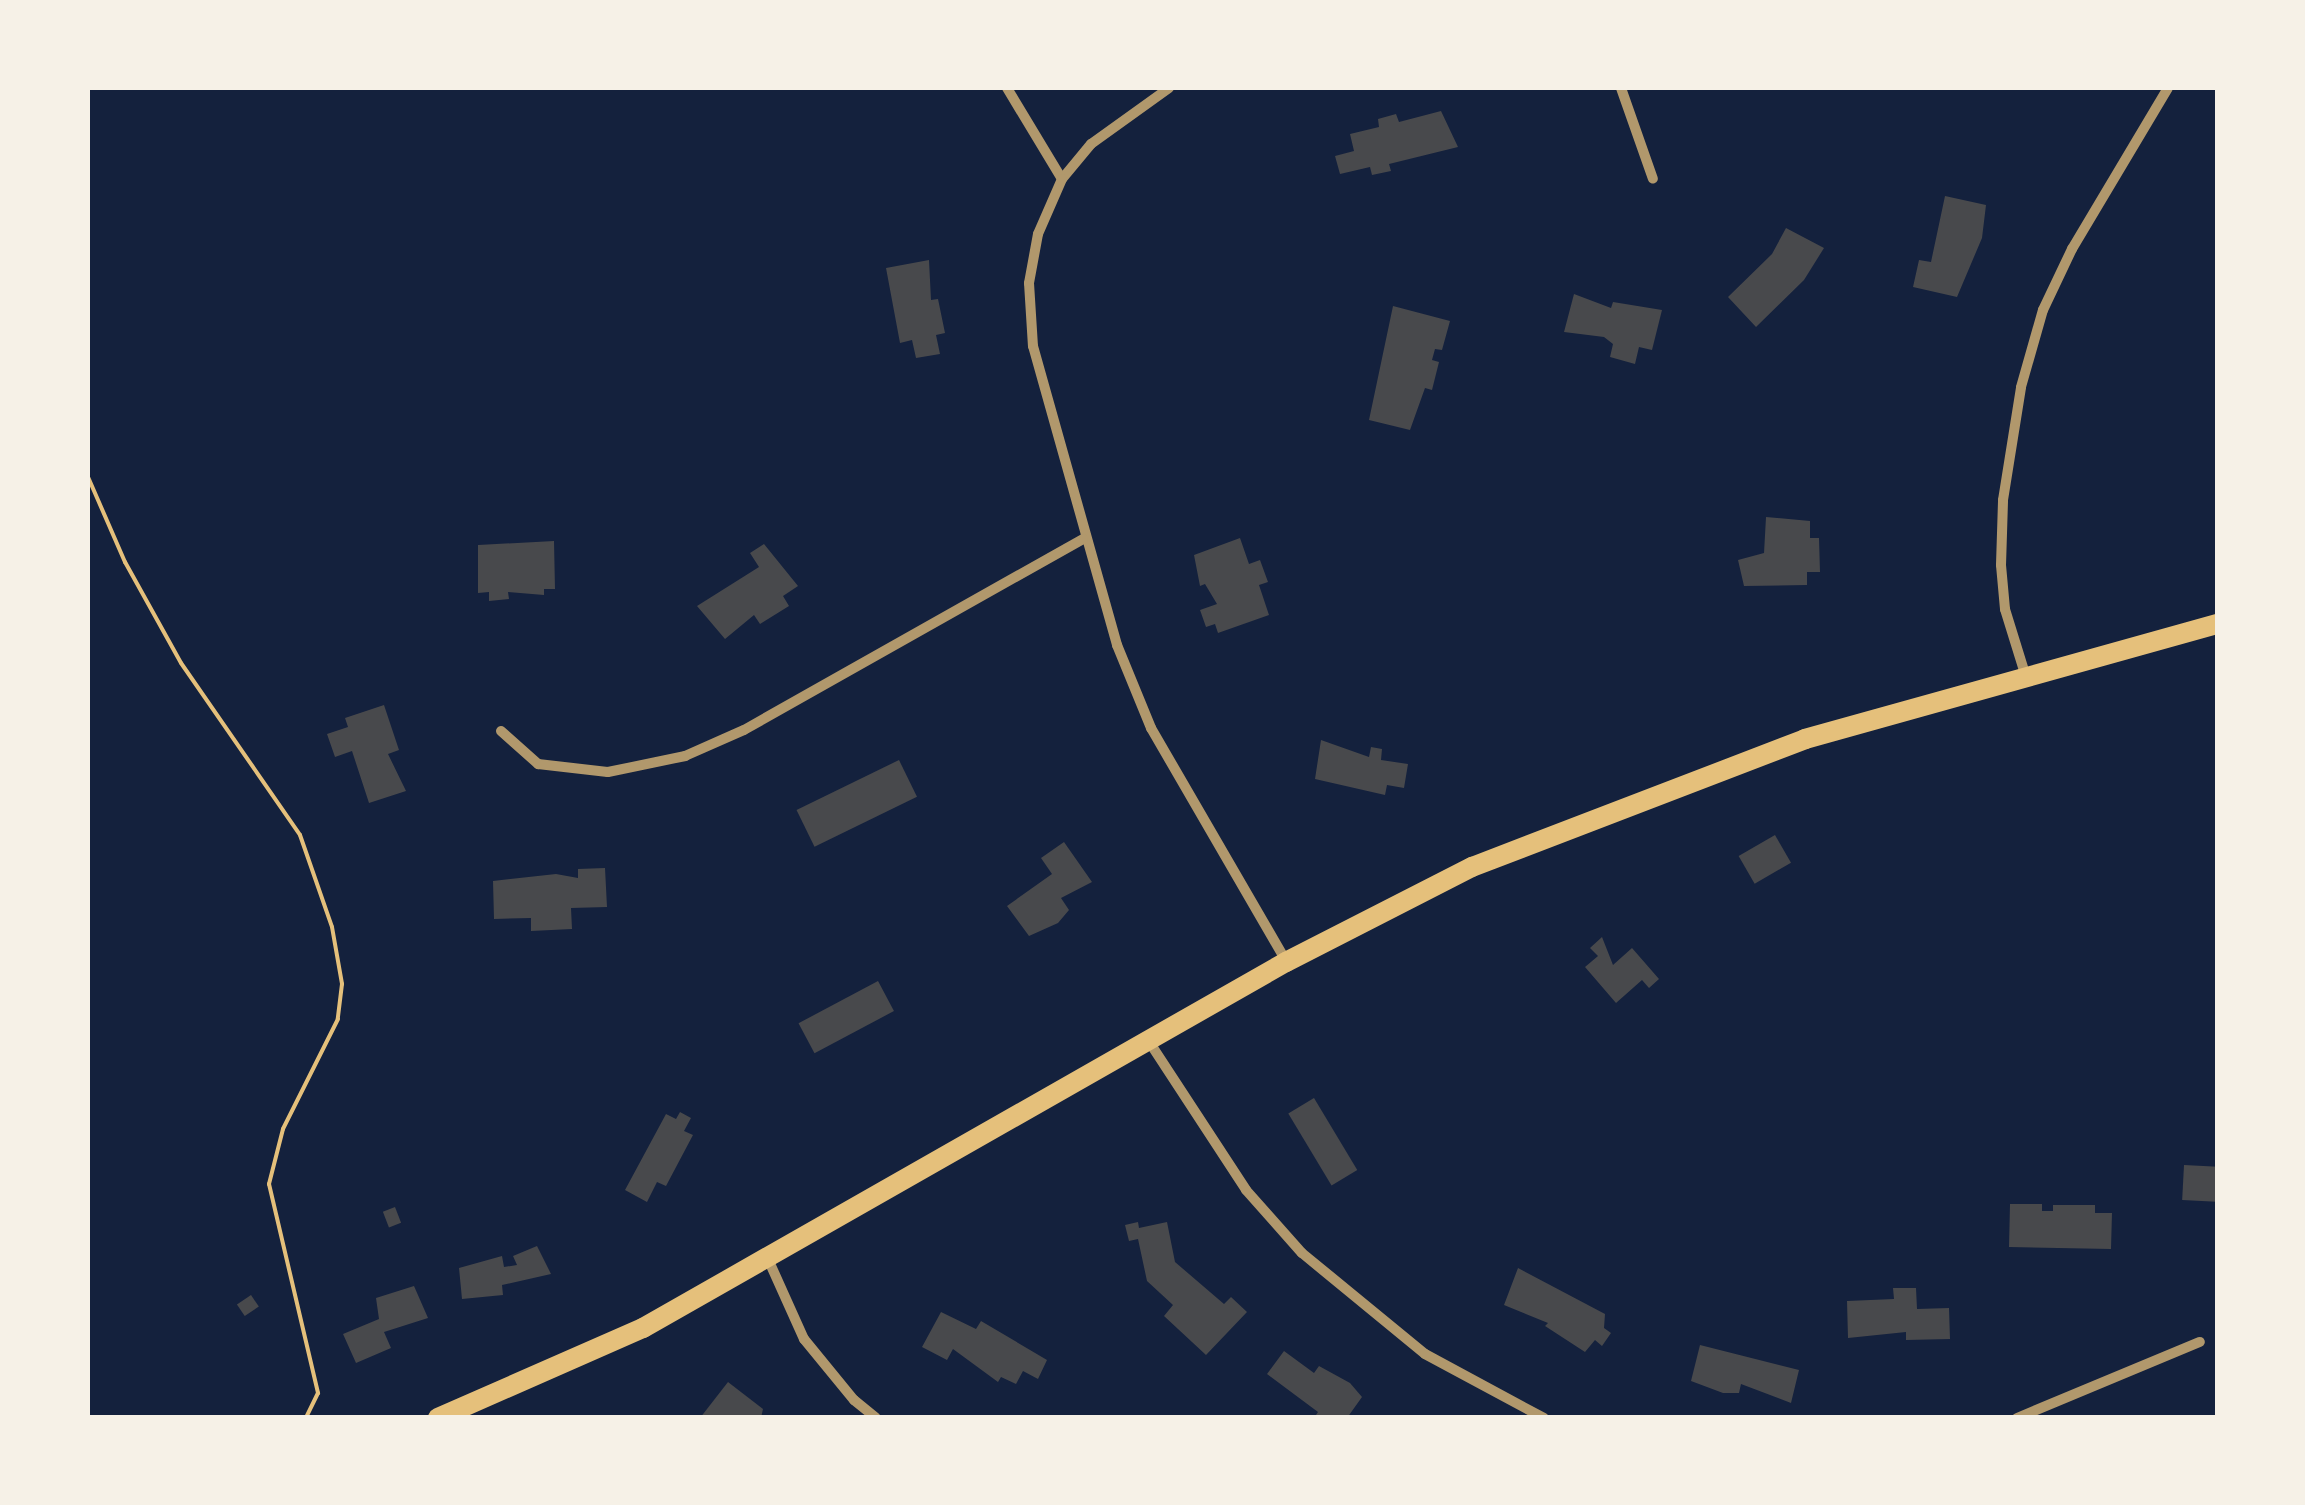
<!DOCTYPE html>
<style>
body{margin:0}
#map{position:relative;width:2305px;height:1505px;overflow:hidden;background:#14213d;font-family:"Varela Round",sans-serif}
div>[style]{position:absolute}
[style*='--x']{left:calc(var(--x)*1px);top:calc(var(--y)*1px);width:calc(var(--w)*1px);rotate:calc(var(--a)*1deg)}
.building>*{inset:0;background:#48494c;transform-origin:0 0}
.path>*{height:4px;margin:-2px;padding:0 2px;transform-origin:2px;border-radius:2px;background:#e5c07b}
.minor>*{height:10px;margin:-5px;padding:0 5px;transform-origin:5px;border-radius:5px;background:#b1986c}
.secondary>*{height:20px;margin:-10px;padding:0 10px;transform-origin:10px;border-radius:10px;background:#e5c07b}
span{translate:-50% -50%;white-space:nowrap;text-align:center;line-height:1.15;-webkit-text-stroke:8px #f6f1e7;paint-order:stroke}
.frame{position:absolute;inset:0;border:90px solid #f6f1e7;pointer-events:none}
</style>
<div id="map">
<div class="building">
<div style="clip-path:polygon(1441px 111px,1458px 147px,1389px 164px,1391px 171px,1372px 175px,1370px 167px,1340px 174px,1335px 156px,1354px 151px,1350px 134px,1379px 127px,1378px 119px,1396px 114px,1399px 122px)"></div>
<div style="clip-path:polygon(1945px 196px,1986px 205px,1982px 238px,1957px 297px,1913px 287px,1919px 260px,1931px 262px)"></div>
<div style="clip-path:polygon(1786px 228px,1824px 248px,1804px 280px,1756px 327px,1728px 297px,1772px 254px)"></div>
<div style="clip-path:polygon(929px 260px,931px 300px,938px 299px,945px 333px,936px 335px,940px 354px,916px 358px,912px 340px,900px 343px,886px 268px)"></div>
<div style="clip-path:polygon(1574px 294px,1611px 308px,1613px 302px,1662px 310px,1652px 350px,1639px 347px,1635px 364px,1610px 357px,1613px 344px,1604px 337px,1564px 332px)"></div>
<div style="clip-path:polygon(1393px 306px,1450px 321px,1442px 350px,1435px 349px,1432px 360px,1439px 362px,1432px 390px,1425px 388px,1410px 430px,1369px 420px)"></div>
<div style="clip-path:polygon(1766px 517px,1810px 521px,1810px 538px,1819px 538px,1820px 572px,1807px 572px,1807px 585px,1744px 586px,1738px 560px,1764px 553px)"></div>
<div style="clip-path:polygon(1240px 538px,1249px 564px,1260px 560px,1268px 582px,1259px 585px,1269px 615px,1218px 633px,1215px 624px,1206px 627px,1200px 610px,1217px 604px,1205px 584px,1200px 586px,1194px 555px)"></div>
<div style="clip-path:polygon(554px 541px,555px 589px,544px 589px,544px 595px,508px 592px,509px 599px,489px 601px,489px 592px,478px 593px,478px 545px)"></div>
<div style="clip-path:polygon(764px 544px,798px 586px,783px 596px,789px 606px,760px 624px,754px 615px,725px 639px,697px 606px,759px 567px,750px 553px)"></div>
<div style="clip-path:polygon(384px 705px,399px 750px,388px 754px,406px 791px,369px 803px,352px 751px,335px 757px,327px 734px,348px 727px,345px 718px)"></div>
<div style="clip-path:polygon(1321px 740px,1369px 757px,1371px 747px,1382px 749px,1381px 760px,1408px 764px,1404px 788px,1387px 785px,1385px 795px,1315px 779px)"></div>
<div style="left:899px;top:760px;width:41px;height:114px;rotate:64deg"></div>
<div style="left:1775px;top:835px;width:32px;height:42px;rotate:60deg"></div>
<div style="clip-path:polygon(1064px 842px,1092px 882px,1061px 898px,1069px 910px,1058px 923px,1029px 936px,1007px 906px,1052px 874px,1041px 858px)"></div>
<div style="clip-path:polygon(605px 868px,607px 907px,571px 908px,572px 929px,531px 931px,531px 918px,494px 919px,493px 881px,556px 874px,578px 878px,578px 869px)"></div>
<div style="clip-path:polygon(1602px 937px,1613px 965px,1632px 948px,1659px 979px,1649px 988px,1642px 980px,1616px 1003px,1585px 967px,1598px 956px,1590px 948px)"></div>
<div style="left:878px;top:981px;width:34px;height:90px;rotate:62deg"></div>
<div style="left:1314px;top:1098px;width:84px;height:30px;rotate:59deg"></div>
<div style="clip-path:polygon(680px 1112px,691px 1118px,684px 1131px,693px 1135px,666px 1186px,657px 1182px,647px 1202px,625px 1190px,666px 1114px,676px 1119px)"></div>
<div style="left:2184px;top:1165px;width:34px;height:35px;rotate:3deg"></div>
<div style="clip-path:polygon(2010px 1204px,2042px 1204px,2042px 1211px,2053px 1211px,2053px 1205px,2095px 1205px,2095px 1213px,2112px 1213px,2111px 1249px,2009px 1247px)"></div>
<div style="left:395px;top:1207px;width:17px;height:13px;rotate:69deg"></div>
<div style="clip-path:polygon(1138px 1222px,1139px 1228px,1167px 1222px,1175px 1262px,1224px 1304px,1231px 1297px,1247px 1312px,1206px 1355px,1164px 1316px,1173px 1305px,1147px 1281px,1138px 1239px,1129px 1241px,1125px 1225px)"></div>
<div style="clip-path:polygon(537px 1246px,551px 1274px,502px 1285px,503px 1295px,462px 1299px,459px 1268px,502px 1256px,504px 1267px,517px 1265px,513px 1256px)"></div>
<div style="clip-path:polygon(1518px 1268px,1605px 1314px,1604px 1328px,1611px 1333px,1602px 1346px,1595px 1340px,1585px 1352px,1545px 1326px,1548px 1323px,1504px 1305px)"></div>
<div style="clip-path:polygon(414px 1286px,428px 1318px,384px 1332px,391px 1348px,356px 1363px,343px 1334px,379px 1319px,376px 1298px)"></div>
<div style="clip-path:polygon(1893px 1288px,1916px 1288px,1917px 1309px,1949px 1308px,1950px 1339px,1906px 1340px,1906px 1332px,1848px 1338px,1847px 1301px,1894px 1299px)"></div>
<div style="left:251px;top:1295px;width:14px;height:17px;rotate:56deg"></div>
<div style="clip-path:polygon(941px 1312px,976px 1329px,981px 1321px,1047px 1360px,1038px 1379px,1023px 1371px,1016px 1384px,1001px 1377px,998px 1382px,953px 1349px,947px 1360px,922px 1347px)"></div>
<div style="clip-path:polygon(1700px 1345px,1799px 1370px,1791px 1403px,1741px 1384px,1739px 1393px,1723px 1393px,1691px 1381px)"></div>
<div style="clip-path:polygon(1284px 1351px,1314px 1373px,1319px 1366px,1350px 1383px,1362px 1397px,1347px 1418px,1314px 1418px,1318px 1412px,1267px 1374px)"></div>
<div style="clip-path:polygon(728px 1382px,763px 1409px,761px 1418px,700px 1418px)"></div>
</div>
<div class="path">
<div style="--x:88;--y:477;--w:93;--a:66.5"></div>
<div style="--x:125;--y:562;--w:115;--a:61"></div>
<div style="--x:181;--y:663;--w:209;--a:55.3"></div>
<div style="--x:300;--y:835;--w:97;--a:70.8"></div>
<div style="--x:332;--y:927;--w:58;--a:80"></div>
<div style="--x:342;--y:984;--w:35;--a:97"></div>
<div style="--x:338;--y:1019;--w:123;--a:116.6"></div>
<div style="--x:283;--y:1129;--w:57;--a:104.3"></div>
<div style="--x:269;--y:1184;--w:215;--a:76.8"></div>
<div style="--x:318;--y:1393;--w:28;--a:116"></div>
</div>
<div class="minor">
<div style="--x:1007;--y:88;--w:106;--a:58.9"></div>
<div style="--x:1169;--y:88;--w:96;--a:144.3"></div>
<div style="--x:1091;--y:144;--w:45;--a:129.6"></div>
<div style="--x:1062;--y:179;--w:60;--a:113.6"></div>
<div style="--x:1038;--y:234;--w:50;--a:100.4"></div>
<div style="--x:1029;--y:283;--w:63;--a:86.4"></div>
<div style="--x:1033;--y:346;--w:311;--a:74.3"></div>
<div style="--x:1117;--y:645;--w:90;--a:67.7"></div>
<div style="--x:1151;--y:728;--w:269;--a:59.9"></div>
<div style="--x:1621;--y:88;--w:96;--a:70.6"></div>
<div style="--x:2026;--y:677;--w:71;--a:-107.2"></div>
<div style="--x:2005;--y:609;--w:44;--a:-95.2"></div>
<div style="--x:2001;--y:565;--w:65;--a:-88.2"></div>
<div style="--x:2003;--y:500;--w:114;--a:-80.9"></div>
<div style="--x:2021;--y:387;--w:80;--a:-74.1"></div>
<div style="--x:2043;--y:310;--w:68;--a:-64.6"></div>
<div style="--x:2072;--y:249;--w:187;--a:-59.2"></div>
<div style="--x:501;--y:731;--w:50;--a:41.7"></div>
<div style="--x:538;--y:764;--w:70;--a:6.5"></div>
<div style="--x:608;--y:772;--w:79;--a:-11.7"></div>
<div style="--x:685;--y:756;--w:64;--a:-23.8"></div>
<div style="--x:744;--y:730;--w:389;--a:-29.4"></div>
<div style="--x:1148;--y:1040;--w:179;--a:56.8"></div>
<div style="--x:1246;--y:1190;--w:84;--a:48.4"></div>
<div style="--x:1302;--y:1253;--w:159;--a:39.4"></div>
<div style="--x:1425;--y:1354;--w:135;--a:28.3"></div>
<div style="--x:768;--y:1259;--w:88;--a:65.8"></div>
<div style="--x:804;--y:1339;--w:79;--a:50.7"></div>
<div style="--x:854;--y:1400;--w:28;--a:39"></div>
<div style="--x:2017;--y:1418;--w:198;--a:-22.6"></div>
</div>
<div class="secondary">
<div style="--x:438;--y:1418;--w:224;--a:-23.7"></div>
<div style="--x:643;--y:1328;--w:740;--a:-29.65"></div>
<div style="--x:1286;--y:962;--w:209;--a:-27.1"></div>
<div style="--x:1472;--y:867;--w:357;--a:-21"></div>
<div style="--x:1805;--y:739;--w:429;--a:-15.6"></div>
</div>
<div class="frame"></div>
</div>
